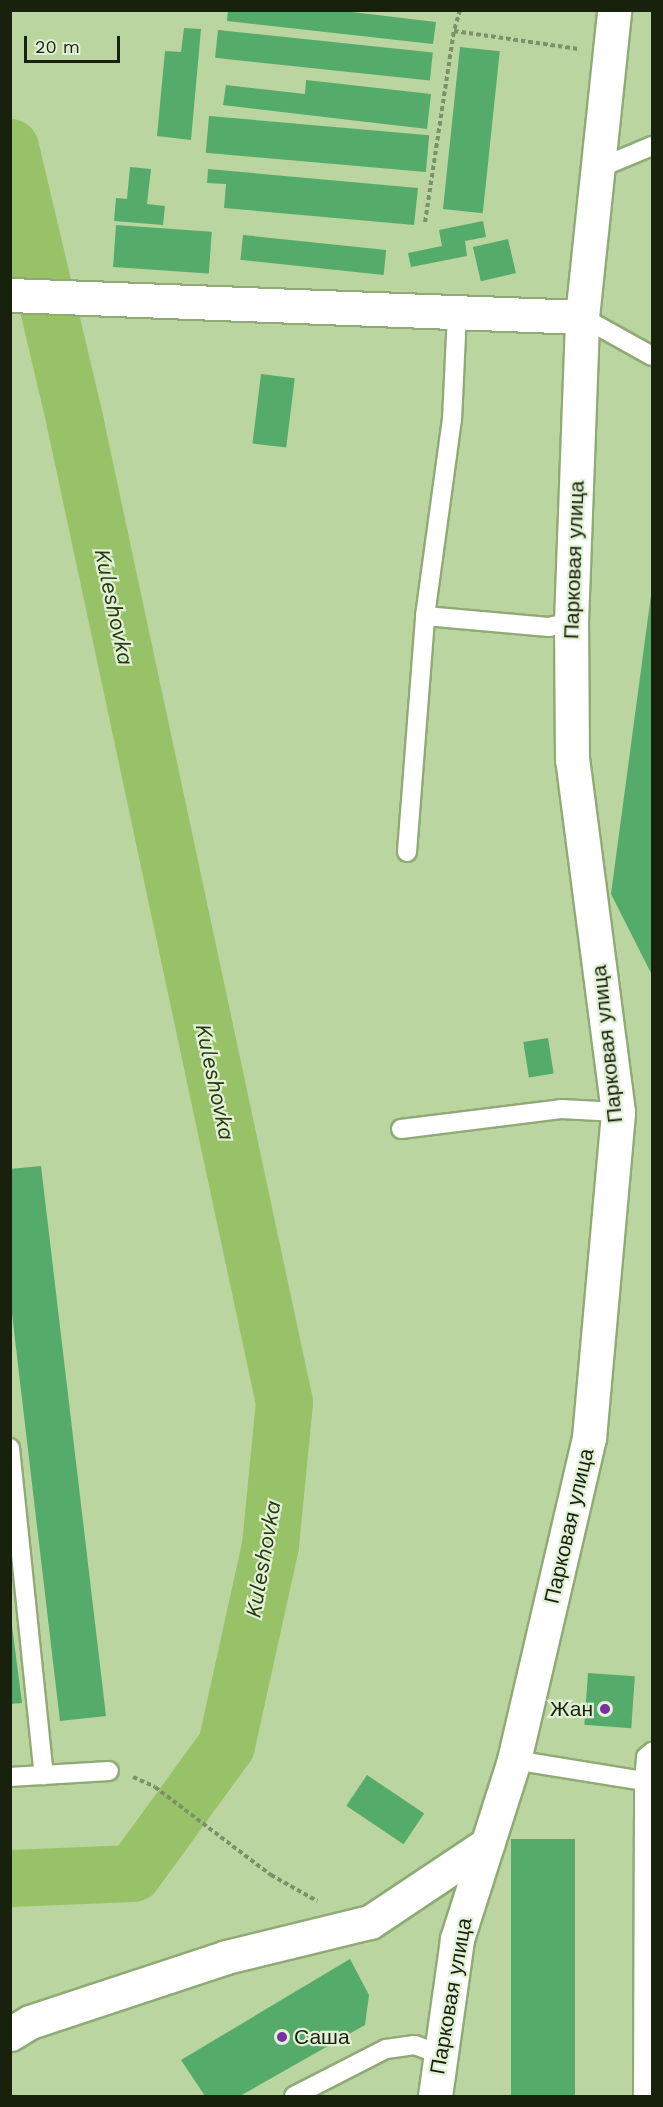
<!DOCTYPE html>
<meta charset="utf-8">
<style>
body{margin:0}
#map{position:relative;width:663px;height:2107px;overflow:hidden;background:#bad59f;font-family:"Work Sans",sans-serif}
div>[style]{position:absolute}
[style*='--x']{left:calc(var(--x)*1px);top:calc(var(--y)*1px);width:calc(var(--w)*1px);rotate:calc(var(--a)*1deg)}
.river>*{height:57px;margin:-28.5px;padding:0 28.5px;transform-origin:28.5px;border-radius:28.5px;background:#98c268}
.building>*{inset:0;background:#55ab6a;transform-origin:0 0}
.path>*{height:4px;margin-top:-2px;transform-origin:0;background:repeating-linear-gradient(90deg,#7d9168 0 4.5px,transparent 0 7.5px)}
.roads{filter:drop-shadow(2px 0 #90aa76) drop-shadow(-2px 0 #90aa76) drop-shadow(0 2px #90aa76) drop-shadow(0 -2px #90aa76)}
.service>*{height:18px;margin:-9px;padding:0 9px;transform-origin:9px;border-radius:9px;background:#fff}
.minor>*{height:33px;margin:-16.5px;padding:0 16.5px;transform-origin:16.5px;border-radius:16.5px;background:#fff}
.dots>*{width:16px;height:16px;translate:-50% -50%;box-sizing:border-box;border:3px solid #e2f1d5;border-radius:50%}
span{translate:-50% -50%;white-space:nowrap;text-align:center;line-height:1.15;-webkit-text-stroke:4.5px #e2f1d5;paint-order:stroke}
.street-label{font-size:21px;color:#17210c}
.poi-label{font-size:21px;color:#17210c}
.right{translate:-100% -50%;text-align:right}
.left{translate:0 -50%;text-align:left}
.water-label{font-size:22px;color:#273813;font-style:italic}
.frame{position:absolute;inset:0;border:12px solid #17210c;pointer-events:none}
.scale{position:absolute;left:24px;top:36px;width:96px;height:27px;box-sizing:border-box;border:3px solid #17210c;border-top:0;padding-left:8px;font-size:18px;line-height:21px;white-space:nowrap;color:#17210c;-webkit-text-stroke:4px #e2f1d5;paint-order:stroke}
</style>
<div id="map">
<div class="river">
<div style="--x:10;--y:147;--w:284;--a:76.7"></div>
<div style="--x:75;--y:423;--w:1001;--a:77.95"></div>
<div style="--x:284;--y:1402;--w:144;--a:95.6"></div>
<div style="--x:270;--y:1545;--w:205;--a:102.4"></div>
<div style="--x:226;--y:1745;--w:158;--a:126"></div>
<div style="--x:133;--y:1873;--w:123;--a:177.7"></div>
</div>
<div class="building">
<div style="clip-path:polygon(228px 10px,335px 10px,436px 22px,433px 44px,227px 21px)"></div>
<div style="clip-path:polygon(184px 28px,201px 29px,191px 140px,157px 136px,165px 51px,181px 52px)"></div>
<div style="left:218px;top:30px;width:216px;height:28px;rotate:6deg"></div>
<div style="left:460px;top:47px;width:40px;height:163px;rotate:6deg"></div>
<div style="clip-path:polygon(306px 80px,431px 94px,427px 129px,223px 105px,226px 85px,305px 94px)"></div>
<div style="left:209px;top:116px;width:221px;height:37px;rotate:5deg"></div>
<div style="clip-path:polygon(130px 167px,151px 169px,147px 204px,165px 206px,163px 225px,114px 221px,116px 198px,127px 199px)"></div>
<div style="clip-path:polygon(208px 169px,418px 188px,414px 225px,224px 208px,226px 184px,207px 183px)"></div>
<div style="clip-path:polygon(483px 221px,486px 237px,465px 241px,467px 256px,411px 267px,408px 253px,442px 246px,439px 230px)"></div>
<div style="left:116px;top:225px;width:96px;height:42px;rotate:4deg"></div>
<div style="left:243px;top:235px;width:144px;height:25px;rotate:6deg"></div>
<div style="left:508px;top:239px;width:35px;height:36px;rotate:77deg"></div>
<div style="left:261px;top:374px;width:34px;height:70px;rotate:7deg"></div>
<div style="clip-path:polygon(651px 595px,652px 595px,652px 975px,611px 894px)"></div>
<div style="left:548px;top:1038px;width:36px;height:25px;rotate:81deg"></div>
<div style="clip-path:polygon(41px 1166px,106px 1716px,60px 1721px,10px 1297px,10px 1169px)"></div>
<div style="clip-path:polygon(10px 1610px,22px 1703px,10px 1704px)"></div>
<div style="left:588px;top:1673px;width:47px;height:52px;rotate:4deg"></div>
<div style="left:367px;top:1775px;width:69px;height:37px;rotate:34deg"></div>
<div style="left:575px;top:1839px;width:257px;height:64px;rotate:90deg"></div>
<div style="clip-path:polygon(350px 1959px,369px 1995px,365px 2025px,240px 2096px,205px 2096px,181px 2060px)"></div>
</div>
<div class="path">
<div style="--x:460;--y:10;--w:22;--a:106"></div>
<div style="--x:454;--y:31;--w:126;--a:8.2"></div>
<div style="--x:425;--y:222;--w:193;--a:-81.4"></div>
<div style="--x:133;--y:1777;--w:24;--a:24"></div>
<div style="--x:155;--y:1787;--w:146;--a:37.2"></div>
<div style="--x:271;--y:1875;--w:53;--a:29.5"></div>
</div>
<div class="roads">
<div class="service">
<div style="--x:597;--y:169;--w:60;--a:-22.7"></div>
<div style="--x:582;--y:317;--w:80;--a:29.1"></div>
<div style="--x:425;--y:616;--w:124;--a:5.1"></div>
<div style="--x:549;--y:627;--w:23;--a:-13"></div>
<div style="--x:407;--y:852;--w:237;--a:-85.6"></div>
<div style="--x:425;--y:616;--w:198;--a:-82.2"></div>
<div style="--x:452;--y:420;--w:108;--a:-87.3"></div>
<div style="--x:401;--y:1129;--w:161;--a:-7.1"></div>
<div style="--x:561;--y:1109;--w:57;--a:3"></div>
<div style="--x:10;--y:1448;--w:329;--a:84.1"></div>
<div style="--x:514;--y:1760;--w:132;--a:9.2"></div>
<div style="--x:644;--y:1781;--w:24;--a:-85"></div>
<div style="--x:646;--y:1757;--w:8;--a:-40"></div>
<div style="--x:10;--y:1777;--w:99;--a:-3.5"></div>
<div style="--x:294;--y:2096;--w:103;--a:-27.1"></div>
<div style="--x:386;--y:2049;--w:29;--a:-8"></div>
<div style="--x:415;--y:2045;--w:25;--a:21"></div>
<div style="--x:643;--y:2096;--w:315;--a:-89.8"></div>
</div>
<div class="minor">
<div style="--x:10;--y:295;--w:572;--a:2.2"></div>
<div style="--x:10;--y:2034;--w:23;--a:-31"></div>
<div style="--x:30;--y:2022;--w:206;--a:-18.3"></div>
<div style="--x:226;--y:1957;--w:148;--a:-13.7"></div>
<div style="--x:370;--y:1922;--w:141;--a:-33.7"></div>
<div style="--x:435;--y:2096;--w:159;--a:-82"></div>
<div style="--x:457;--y:1939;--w:188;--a:-72.3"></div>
<div style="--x:514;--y:1760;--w:331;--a:-76.9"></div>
<div style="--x:589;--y:1438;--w:327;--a:-84.9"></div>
<div style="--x:618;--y:1112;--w:355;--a:-97.4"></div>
<div style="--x:572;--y:760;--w:138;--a:-90.4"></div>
<div style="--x:571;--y:622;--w:305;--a:-87.9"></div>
<div style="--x:582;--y:317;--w:309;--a:-84"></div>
</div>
</div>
<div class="dots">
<div style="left:605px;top:1709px;background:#772fa2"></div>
<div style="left:282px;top:2037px;background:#772fa2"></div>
</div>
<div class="street-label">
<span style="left:574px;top:560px;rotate:-88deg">Парковая улица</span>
<span style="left:607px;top:1044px;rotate:-96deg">Парковая улица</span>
<span style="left:569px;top:1526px;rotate:-77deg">Парковая улица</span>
<span style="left:451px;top:1996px;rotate:-80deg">Парковая улица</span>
</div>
<div class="poi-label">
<span class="right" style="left:593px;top:1709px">Жан</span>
<span class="left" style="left:294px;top:2037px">Саша</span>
</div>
<div class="water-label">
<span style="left:114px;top:607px;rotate:78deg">Kuleshovka</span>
<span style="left:215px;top:1082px;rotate:78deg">Kuleshovka</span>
<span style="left:263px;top:1559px;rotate:-80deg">Kuleshovka</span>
</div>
<div class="frame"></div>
<div class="scale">20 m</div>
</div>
